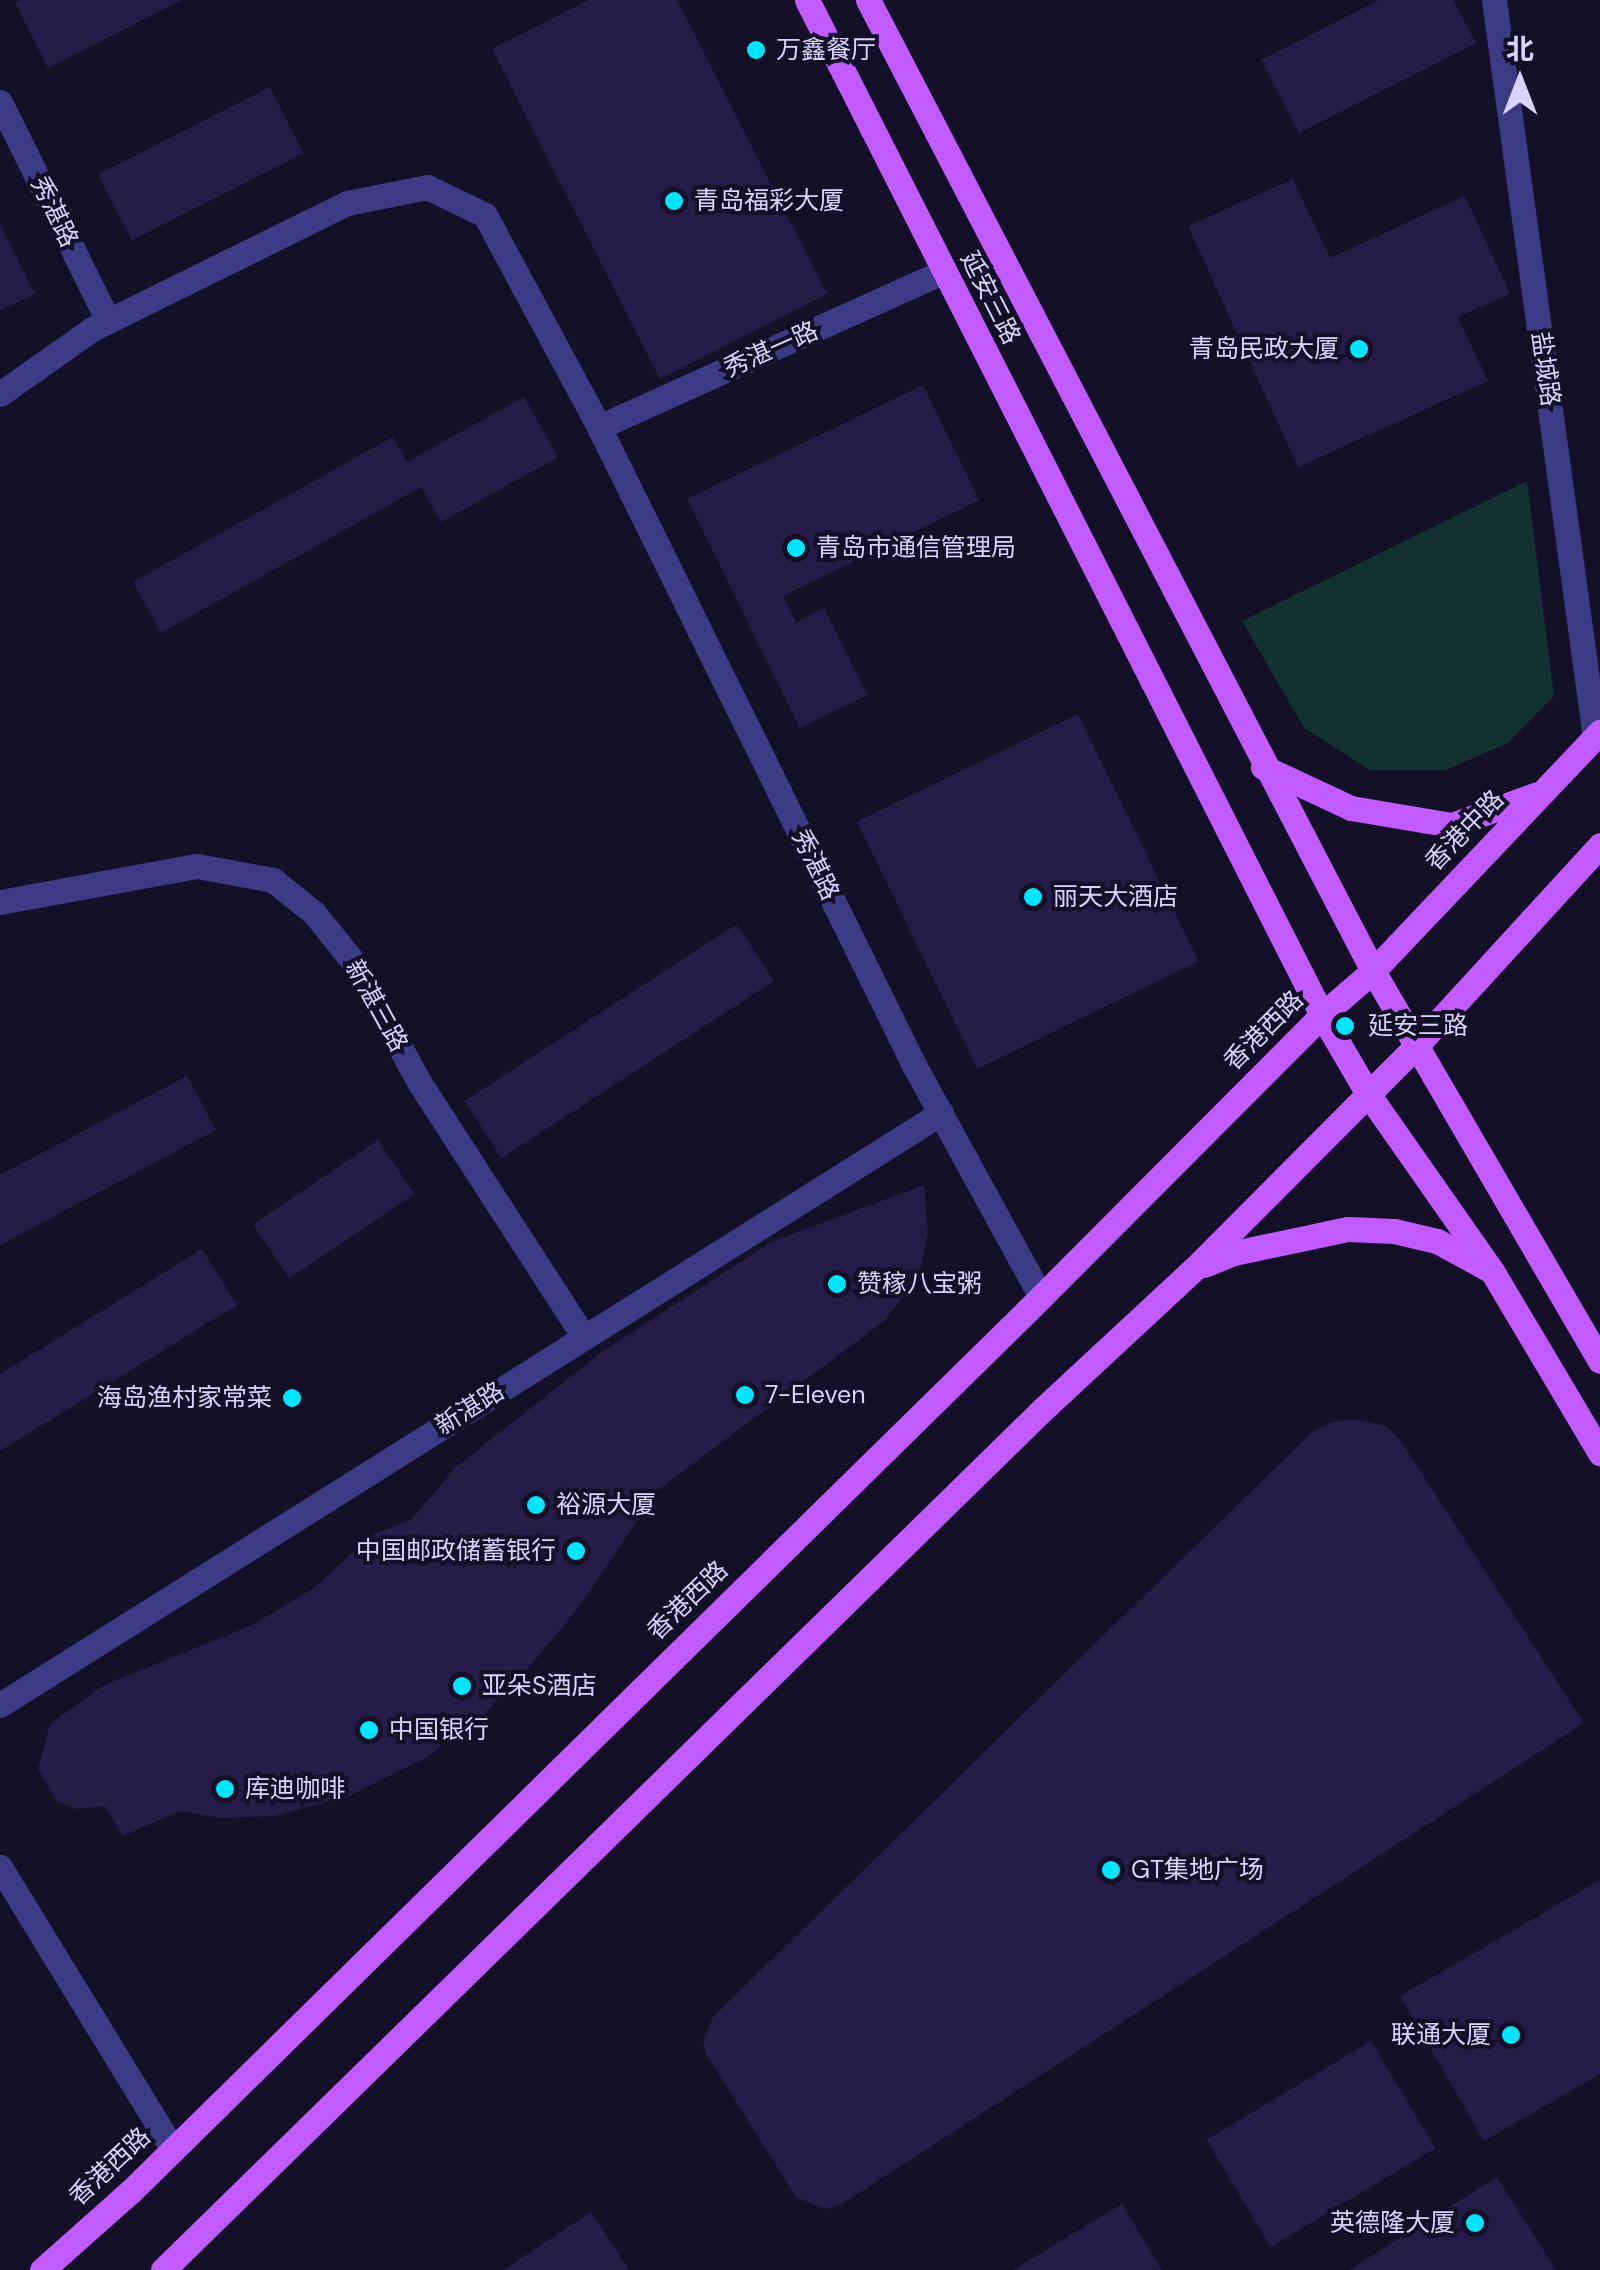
<!DOCTYPE html>
<meta charset="utf-8">
<style>
body{margin:0}
#map{position:relative;width:1600px;height:2270px;overflow:hidden;background:#130f26;font-family:"DM Sans","Noto Sans SC",sans-serif}
div>[style]{position:absolute}
[style*='--x']{left:calc(var(--x)*1px);top:calc(var(--y)*1px);width:calc(var(--w)*1px);rotate:calc(var(--a)*1deg)}
.green>*{inset:0;background:#12302f}
.building>*{inset:0;background:#241b47;transform-origin:0 0}
.minor>*{height:25px;margin:-12.5px;padding:0 12.5px;transform-origin:12.5px;border-radius:12.5px;background:#3d3a85}
.major>*{height:25px;margin:-12.5px;padding:0 12.5px;transform-origin:12.5px;border-radius:12.5px;background:#c25bff}
.dots>*{width:28px;height:28px;translate:-50% -50%;box-sizing:border-box;border:5px solid #130f26;border-radius:50%}
span{translate:-50% -50%;white-space:nowrap;text-align:center;line-height:1.15;-webkit-text-stroke:8px #130f26;paint-order:stroke}
.poi-label{font-size:25px;color:#d9d4ff}
.left{translate:0 -50%;text-align:left}
.right{translate:-100% -50%;text-align:right}
.street-label{font-size:25px;color:#d9d4ff}
.north{position:absolute;left:1470px;top:30px;width:100px;height:100px;-webkit-text-stroke:8px #130f26;paint-order:stroke;rotate:0deg;font-size:28px;font-weight:700;line-height:40px;text-align:center;color:#d9d4ff}
.north::after{content:'';display:block;margin:auto;width:35px;height:45px;background:#d9d4ff;clip-path:polygon(50% 0,100% 100%,50% 72%,0 100%)}
</style>
<div id="map">
<div class="green">
<div style="clip-path:polygon(1527px 481px,1554px 696px,1508px 743px,1446px 770px,1370px 770px,1304px 728px,1242px 621px)"></div>
</div>
<div class="building">
<div style="clip-path:polygon(21px 0,182px 0,48px 68px,15px 3px)"></div>
<div style="clip-path:polygon(589px 0,677px 0,827px 294px,660px 379px,492px 49px)"></div>
<div style="clip-path:polygon(1379px 0,1453px 0,1476px 43px,1299px 133px,1261px 60px)"></div>
<div style="left:270px;top:87px;width:74px;height:193px;rotate:63deg"></div>
<div style="clip-path:polygon(1293px 179px,1330px 258px,1465px 196px,1510px 294px,1458px 317px,1488px 381px,1298px 467px,1188px 226px)"></div>
<div style="clip-path:polygon(0 225px,35px 294px,0 311px)"></div>
<div style="clip-path:polygon(923px 385px,979px 500px,783px 596px,796px 622px,824px 608px,867px 695px,800px 728px,687px 499px)"></div>
<div style="clip-path:polygon(524px 397px,558px 457px,441px 522px,421px 487px,161px 633px,133px 582px,393px 437px,407px 462px)"></div>
<div style="left:1078px;top:714px;width:275px;height:246px;rotate:64deg"></div>
<div style="left:737px;top:924px;width:68px;height:325px;rotate:57deg"></div>
<div style="clip-path:polygon(187px 1076px,216px 1130px,0 1245px,0 1175px)"></div>
<div style="left:378px;top:1140px;width:65px;height:151px;rotate:56deg"></div>
<div style="clip-path:polygon(924px 1185px,928px 1232px,919px 1277px,884px 1321px,657px 1491px,582px 1603px,531px 1665px,482px 1716px,424px 1759px,349px 1796px,274px 1816px,220px 1818px,180px 1811px,123px 1836px,105px 1806px,77px 1809px,57px 1802px,38px 1769px,50px 1724px,104px 1685px,250px 1626px,314px 1588px,373px 1534px,412px 1519px,456px 1467px,602px 1352px,771px 1242px)"></div>
<div style="clip-path:polygon(202px 1249px,237px 1305px,0 1451px,0 1374px)"></div>
<div style="clip-path:polygon(1355px 1419px,1386px 1426px,1400px 1440px,1584px 1723px,842px 2204px,825px 2209px,796px 2197px,706px 2054px,703px 2041px,713px 2017px,1310px 1434px,1332px 1422px)"></div>
<div style="clip-path:polygon(1600px 1880px,1600px 2074px,1484px 2141px,1400px 1996px)"></div>
<div style="left:1371px;top:2041px;width:125px;height:192px;rotate:59deg"></div>
<div style="clip-path:polygon(1497px 2177px,1556px 2270px,1349px 2270px)"></div>
<div style="clip-path:polygon(1122px 2204px,1162px 2270px,1013px 2270px)"></div>
<div style="clip-path:polygon(591px 2212px,629px 2270px,503px 2270px)"></div>
</div>
<div class="minor">
<div style="--x:1494;--y:0;--w:744;--a:82.2"></div>
<div style="--x:0;--y:102;--w:244;--a:63.7"></div>
<div style="--x:0;--y:394;--w:113;--a:-35.2"></div>
<div style="--x:92;--y:329;--w:284;--a:-26.3"></div>
<div style="--x:347;--y:203;--w:82;--a:-11.3"></div>
<div style="--x:427;--y:187;--w:64;--a:25.8"></div>
<div style="--x:485;--y:215;--w:241;--a:61.7"></div>
<div style="--x:599;--y:427;--w:712;--a:63.72"></div>
<div style="--x:914;--y:1065;--w:264;--a:61.3"></div>
<div style="--x:599;--y:427;--w:377;--a:-24.3"></div>
<div style="--x:0;--y:902;--w:200;--a:-10.4"></div>
<div style="--x:197;--y:866;--w:77;--a:10.4"></div>
<div style="--x:273;--y:880;--w:53;--a:38.8"></div>
<div style="--x:314;--y:913;--w:65;--a:51.2"></div>
<div style="--x:355;--y:964;--w:134;--a:61.5"></div>
<div style="--x:419;--y:1082;--w:304;--a:57.1"></div>
<div style="--x:0;--y:1705;--w:1112;--a:-32.17"></div>
<div style="--x:0;--y:1867;--w:331;--a:58.5"></div>
</div>
<div class="major">
<div style="--x:807;--y:0;--w:1138;--a:63.1"></div>
<div style="--x:1322;--y:1015;--w:91;--a:59.8"></div>
<div style="--x:1368;--y:1094;--w:216;--a:55"></div>
<div style="--x:1492;--y:1271;--w:212;--a:59.3"></div>
<div style="--x:868;--y:0;--w:1094;--a:62.52"></div>
<div style="--x:1373;--y:971;--w:451;--a:59.8"></div>
<div style="--x:1263;--y:767;--w:97;--a:25"></div>
<div style="--x:1351;--y:808;--w:102;--a:9.6"></div>
<div style="--x:1452;--y:825;--w:90;--a:-20"></div>
<div style="--x:1204;--y:1265;--w:32;--a:-22"></div>
<div style="--x:1234;--y:1253;--w:116;--a:-11.9"></div>
<div style="--x:1348;--y:1229;--w:46;--a:2.5"></div>
<div style="--x:1394;--y:1231;--w:44;--a:13.1"></div>
<div style="--x:1437;--y:1241;--w:60;--a:28.7"></div>
<div style="--x:42;--y:2270;--w:118;--a:-41.6"></div>
<div style="--x:130;--y:2192;--w:1277;--a:-44.49"></div>
<div style="--x:1041;--y:1297;--w:398;--a:-45.1"></div>
<div style="--x:1322;--y:1015;--w:67;--a:-40.8"></div>
<div style="--x:1373;--y:971;--w:330;--a:-46.5"></div>
<div style="--x:163;--y:2270;--w:1228;--a:-44.37"></div>
<div style="--x:1041;--y:1411;--w:209;--a:-42.9"></div>
<div style="--x:1194;--y:1269;--w:316;--a:-45.1"></div>
<div style="--x:1417;--y:1045;--w:271;--a:-47.5"></div>
</div>
<div class="dots">
<div style="left:756px;top:50px;background:#00e5ff"></div>
<div style="left:674px;top:201px;background:#00e5ff"></div>
<div style="left:1359px;top:349px;background:#00e5ff"></div>
<div style="left:796px;top:548px;background:#00e5ff"></div>
<div style="left:1033px;top:897px;background:#00e5ff"></div>
<div style="left:1345px;top:1026px;background:#00e5ff"></div>
<div style="left:837px;top:1284px;background:#00e5ff"></div>
<div style="left:745px;top:1395px;background:#00e5ff"></div>
<div style="left:292px;top:1398px;background:#00e5ff"></div>
<div style="left:536px;top:1505px;background:#00e5ff"></div>
<div style="left:576px;top:1551px;background:#00e5ff"></div>
<div style="left:462px;top:1686px;background:#00e5ff"></div>
<div style="left:369px;top:1730px;background:#00e5ff"></div>
<div style="left:225px;top:1789px;background:#00e5ff"></div>
<div style="left:1111px;top:1870px;background:#00e5ff"></div>
<div style="left:1511px;top:2035px;background:#00e5ff"></div>
<div style="left:1475px;top:2223px;background:#00e5ff"></div>
</div>
<div class="poi-label">
<span class="left" style="left:776px;top:50px">万鑫餐厅</span>
<span class="left" style="left:694px;top:201px">青岛福彩大厦</span>
<span class="right" style="left:1339px;top:349px">青岛民政大厦</span>
<span class="left" style="left:816px;top:548px">青岛市通信管理局</span>
<span class="left" style="left:1053px;top:897px">丽天大酒店</span>
<span class="left" style="left:1368px;top:1026px">延安三路</span>
<span class="left" style="left:857px;top:1284px">赞稼八宝粥</span>
<span class="left" style="left:765px;top:1395px">7-Eleven</span>
<span class="right" style="left:272px;top:1398px">海岛渔村家常菜</span>
<span class="left" style="left:556px;top:1505px">裕源大厦</span>
<span class="right" style="left:556px;top:1551px">中国邮政储蓄银行</span>
<span class="left" style="left:482px;top:1686px">亚朵S酒店</span>
<span class="left" style="left:389px;top:1730px">中国银行</span>
<span class="left" style="left:245px;top:1789px">库迪咖啡</span>
<span class="left" style="left:1131px;top:1870px">GT集地广场</span>
<span class="right" style="left:1491px;top:2035px">联通大厦</span>
<span class="right" style="left:1455px;top:2223px">英德隆大厦</span>
</div>
<div class="street-label">
<span style="left:54px;top:212px;rotate:64deg">秀湛路</span>
<span style="left:990px;top:298px;rotate:63deg">延安三路</span>
<span style="left:771px;top:350px;rotate:-24deg">秀湛一路</span>
<span style="left:1545px;top:369px;rotate:82deg">盐城路</span>
<span style="left:1465px;top:831px;rotate:-46deg">香港中路</span>
<span style="left:815px;top:865px;rotate:64deg">秀湛路</span>
<span style="left:376px;top:1006px;rotate:61deg">新湛三路</span>
<span style="left:1264px;top:1031px;rotate:-45deg">香港西路</span>
<span style="left:470px;top:1409px;rotate:-32deg">新湛路</span>
<span style="left:688px;top:1601px;rotate:-44deg">香港西路</span>
<span style="left:110px;top:2167px;rotate:-43deg">香港西路</span>
</div>
<div class="north">北</div>
</div>
